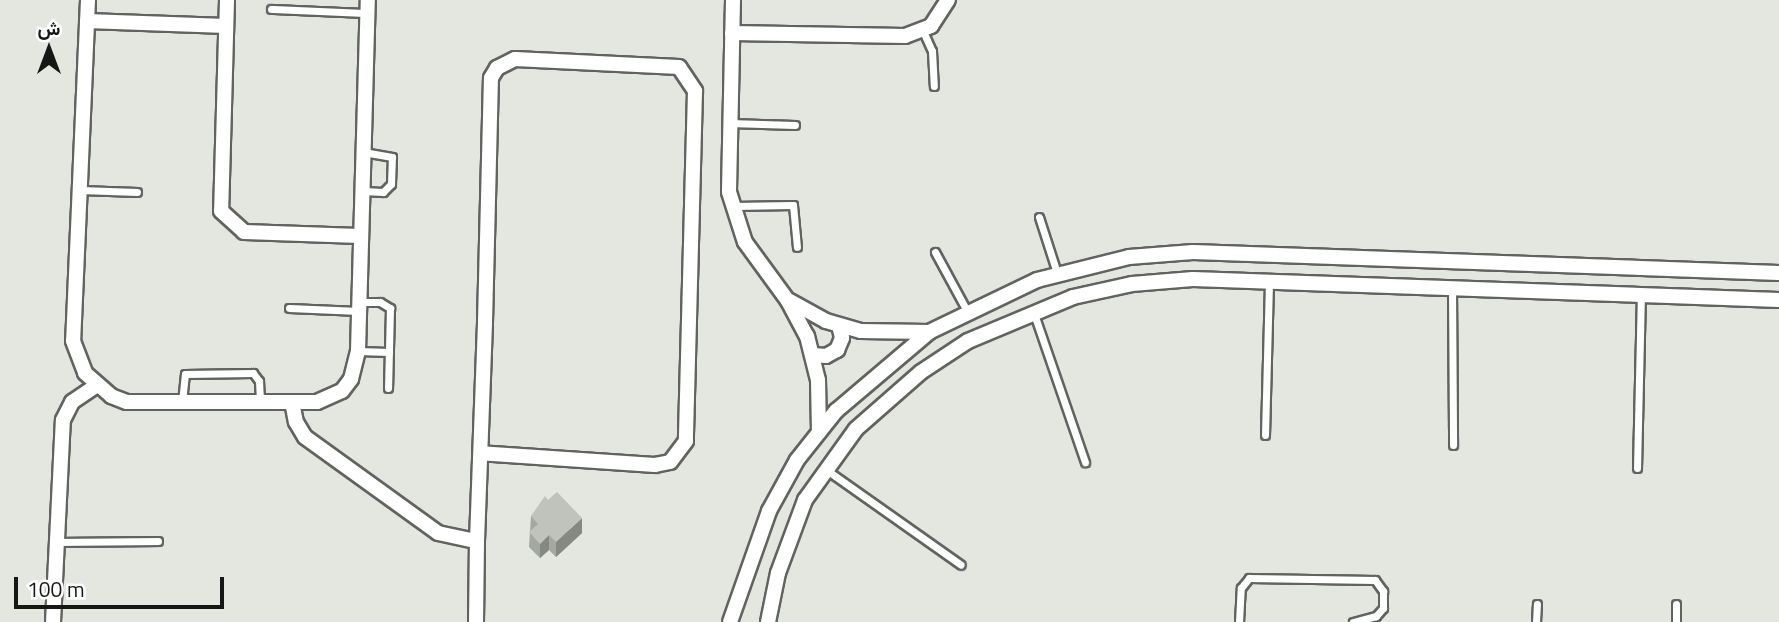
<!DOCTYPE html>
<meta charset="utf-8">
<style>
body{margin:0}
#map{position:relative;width:1779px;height:622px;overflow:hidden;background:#e3e7df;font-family:"Titillium Web",Vazirmatn,sans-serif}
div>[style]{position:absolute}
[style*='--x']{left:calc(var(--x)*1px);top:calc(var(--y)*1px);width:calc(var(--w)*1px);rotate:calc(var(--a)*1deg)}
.roads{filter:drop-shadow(2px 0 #61645e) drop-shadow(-2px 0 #61645e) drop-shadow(0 2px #61645e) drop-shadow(0 -2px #61645e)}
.service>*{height:7px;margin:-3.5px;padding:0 3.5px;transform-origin:3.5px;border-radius:3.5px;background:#fff}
.minor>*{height:14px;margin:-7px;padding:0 7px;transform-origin:7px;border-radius:7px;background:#fff}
.wall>*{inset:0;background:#a4a8a2}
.shaded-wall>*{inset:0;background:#868884}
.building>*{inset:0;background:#bfc3bc}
span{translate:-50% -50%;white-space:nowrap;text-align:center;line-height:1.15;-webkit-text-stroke:5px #fff;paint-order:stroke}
.north{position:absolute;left:14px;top:14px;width:70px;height:70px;-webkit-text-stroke:5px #fff;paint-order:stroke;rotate:0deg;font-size:19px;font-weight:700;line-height:28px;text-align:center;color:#151714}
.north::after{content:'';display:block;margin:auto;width:24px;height:32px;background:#151714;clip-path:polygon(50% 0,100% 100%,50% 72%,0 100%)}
.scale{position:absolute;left:14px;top:577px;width:210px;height:32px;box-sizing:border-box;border:4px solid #151714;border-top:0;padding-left:9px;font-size:21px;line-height:24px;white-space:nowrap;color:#151714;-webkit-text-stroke:5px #fff;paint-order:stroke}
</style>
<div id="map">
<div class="roads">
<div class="service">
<div style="--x:271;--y:9;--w:96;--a:2.4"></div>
<div style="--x:923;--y:31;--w:22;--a:66"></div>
<div style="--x:932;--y:51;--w:35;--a:87"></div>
<div style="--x:729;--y:123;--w:66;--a:1.7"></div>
<div style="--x:80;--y:190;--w:57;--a:2"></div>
<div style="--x:363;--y:191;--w:20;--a:3"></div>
<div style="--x:383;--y:192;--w:11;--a:-45"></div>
<div style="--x:391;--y:184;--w:27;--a:-88"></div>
<div style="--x:392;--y:157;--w:29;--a:-170"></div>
<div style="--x:733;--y:206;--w:60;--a:-1"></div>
<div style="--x:793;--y:205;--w:42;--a:84.6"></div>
<div style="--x:1039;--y:217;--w:59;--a:72.2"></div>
<div style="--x:935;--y:252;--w:67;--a:61.5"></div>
<div style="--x:1452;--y:289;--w:156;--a:89.6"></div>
<div style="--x:359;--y:302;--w:21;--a:0"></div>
<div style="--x:380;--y:302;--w:12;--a:31"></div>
<div style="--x:390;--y:308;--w:80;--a:91.4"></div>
<div style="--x:289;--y:308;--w:70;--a:2.5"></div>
<div style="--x:1033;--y:311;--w:160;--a:71"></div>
<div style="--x:358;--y:351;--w:31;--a:2"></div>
<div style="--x:182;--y:402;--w:28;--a:-84"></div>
<div style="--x:185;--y:374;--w:68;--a:-0.8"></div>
<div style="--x:253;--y:373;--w:10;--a:53"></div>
<div style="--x:259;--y:381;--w:21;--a:87"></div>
<div style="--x:1265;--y:435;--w:153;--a:-88.5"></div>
<div style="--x:1637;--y:468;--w:172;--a:-88.7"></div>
<div style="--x:825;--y:469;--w:166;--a:35.2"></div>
<div style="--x:57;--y:542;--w:101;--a:-0.6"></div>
<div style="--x:1239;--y:622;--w:34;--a:-87"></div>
<div style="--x:1241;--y:588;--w:13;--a:-51"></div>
<div style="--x:1249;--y:578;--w:126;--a:0.9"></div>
<div style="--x:1375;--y:580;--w:14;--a:54"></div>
<div style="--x:1383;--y:591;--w:17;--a:90"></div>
<div style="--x:1383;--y:608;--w:11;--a:131"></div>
<div style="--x:1376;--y:616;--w:24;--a:165"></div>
<div style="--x:1536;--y:622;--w:18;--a:-87"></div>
<div style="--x:1676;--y:622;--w:18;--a:-90"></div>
</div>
<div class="minor">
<div style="--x:88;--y:0;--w:341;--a:92.5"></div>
<div style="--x:73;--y:341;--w:34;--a:69"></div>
<div style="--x:85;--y:373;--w:35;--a:41"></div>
<div style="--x:111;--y:396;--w:17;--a:21"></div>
<div style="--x:127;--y:402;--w:190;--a:0"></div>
<div style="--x:317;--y:402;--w:27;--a:-24"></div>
<div style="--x:342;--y:391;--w:15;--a:-53"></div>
<div style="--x:351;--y:379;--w:29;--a:-76"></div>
<div style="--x:358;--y:351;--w:351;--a:-88.4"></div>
<div style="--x:227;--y:0;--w:211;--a:91.6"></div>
<div style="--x:221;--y:211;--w:31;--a:42"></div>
<div style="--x:244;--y:232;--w:116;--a:2"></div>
<div style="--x:733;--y:0;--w:192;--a:91.2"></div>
<div style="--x:729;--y:192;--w:52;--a:72.3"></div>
<div style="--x:745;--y:242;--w:73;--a:53.9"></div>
<div style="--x:788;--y:301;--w:40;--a:62"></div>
<div style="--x:807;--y:336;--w:45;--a:76"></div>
<div style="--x:818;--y:380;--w:52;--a:88.9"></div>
<div style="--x:87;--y:21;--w:139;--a:2.1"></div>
<div style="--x:732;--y:33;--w:173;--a:1"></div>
<div style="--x:905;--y:36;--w:28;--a:-21"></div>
<div style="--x:931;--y:26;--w:31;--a:-57"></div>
<div style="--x:790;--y:301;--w:41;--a:29.1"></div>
<div style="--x:826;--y:321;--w:36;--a:16"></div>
<div style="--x:861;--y:331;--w:68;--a:0.8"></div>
<div style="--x:813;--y:355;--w:13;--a:4"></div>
<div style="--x:826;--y:356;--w:13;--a:-29"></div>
<div style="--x:837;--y:350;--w:13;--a:-67"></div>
<div style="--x:842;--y:338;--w:13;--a:-103"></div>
<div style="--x:292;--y:402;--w:20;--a:79"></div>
<div style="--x:296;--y:422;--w:17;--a:59"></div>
<div style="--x:305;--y:437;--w:164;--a:35.8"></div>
<div style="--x:438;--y:533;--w:40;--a:12"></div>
<div style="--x:53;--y:622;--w:202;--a:-87.2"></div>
<div style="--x:63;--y:420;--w:20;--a:-63"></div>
<div style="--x:72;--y:402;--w:29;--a:-34"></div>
<div style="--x:476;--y:622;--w:81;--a:-89.3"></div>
<div style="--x:477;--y:541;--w:219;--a:-87.9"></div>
<div style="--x:485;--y:322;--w:244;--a:-88.6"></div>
<div style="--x:491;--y:78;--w:12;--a:-59"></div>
<div style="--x:497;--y:68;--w:20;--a:-27"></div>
<div style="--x:515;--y:59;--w:164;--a:2.8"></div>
<div style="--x:679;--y:67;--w:29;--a:56"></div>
<div style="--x:695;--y:91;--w:350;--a:91.5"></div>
<div style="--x:686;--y:441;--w:26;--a:127"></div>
<div style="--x:670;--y:462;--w:15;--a:169"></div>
<div style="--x:655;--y:465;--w:174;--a:-176.1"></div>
<div style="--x:730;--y:622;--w:118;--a:-70.6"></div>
<div style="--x:769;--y:511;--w:58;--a:-61.2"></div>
<div style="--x:797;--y:460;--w:63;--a:-51.5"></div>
<div style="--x:836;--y:411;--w:122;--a:-40.3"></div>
<div style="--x:929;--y:332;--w:120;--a:-25.7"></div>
<div style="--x:1037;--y:280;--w:95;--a:-14"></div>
<div style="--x:1129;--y:257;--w:64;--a:-4.5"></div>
<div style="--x:1193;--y:252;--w:586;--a:2.05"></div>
<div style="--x:768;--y:622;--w:50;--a:-78.5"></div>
<div style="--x:778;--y:573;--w:78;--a:-69.7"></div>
<div style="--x:805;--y:500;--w:87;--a:-54.3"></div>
<div style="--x:856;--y:429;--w:86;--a:-41.2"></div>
<div style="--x:921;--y:372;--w:56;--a:-33.4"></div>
<div style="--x:968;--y:341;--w:114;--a:-22.7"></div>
<div style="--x:1073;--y:297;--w:60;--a:-12.4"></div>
<div style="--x:1132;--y:284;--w:61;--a:-4.7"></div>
<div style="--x:1193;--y:279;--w:586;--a:2.05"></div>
</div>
</div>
<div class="wall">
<div style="clip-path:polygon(531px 516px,582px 533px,556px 557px,549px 550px,540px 558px,529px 547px)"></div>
</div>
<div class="shaded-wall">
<div style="clip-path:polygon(582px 518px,582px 533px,556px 557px,556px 542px)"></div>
<div style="clip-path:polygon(549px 535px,549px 550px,540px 558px,540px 544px)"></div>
</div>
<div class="building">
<div style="clip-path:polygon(557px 492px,582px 518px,556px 542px,549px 535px,540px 544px,529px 532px,538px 524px,531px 516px,545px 496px,548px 500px)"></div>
</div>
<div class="north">ش</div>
<div class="scale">100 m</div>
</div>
